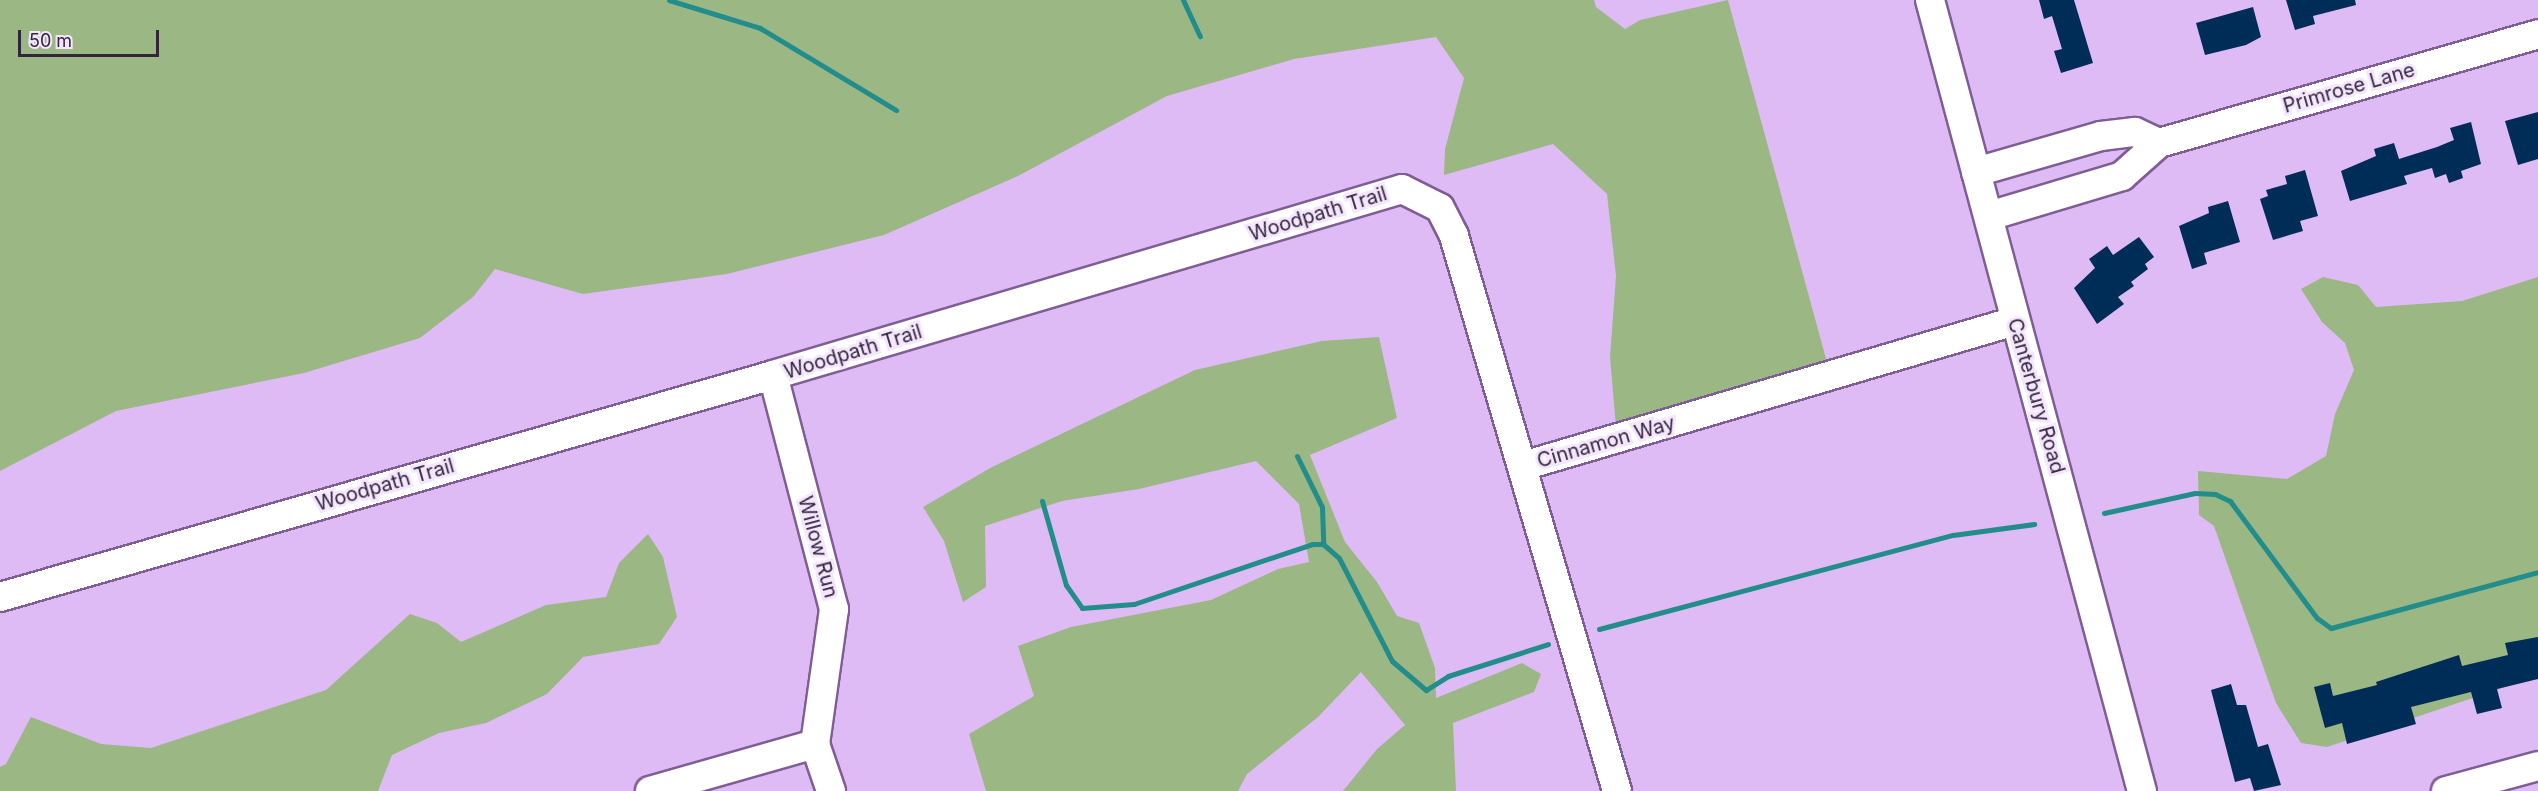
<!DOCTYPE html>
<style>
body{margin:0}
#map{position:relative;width:2538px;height:791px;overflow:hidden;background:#dfbbf6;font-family:Inter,sans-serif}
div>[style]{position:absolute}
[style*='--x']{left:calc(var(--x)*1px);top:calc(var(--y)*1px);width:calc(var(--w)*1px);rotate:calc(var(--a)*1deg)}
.green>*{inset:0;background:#9bb784}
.stream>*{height:5px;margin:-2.5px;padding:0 2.5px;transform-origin:2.5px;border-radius:2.5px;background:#228d8a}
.building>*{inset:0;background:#002d57}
.roads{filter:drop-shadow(2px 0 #7f5e93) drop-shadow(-2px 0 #7f5e93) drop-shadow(0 2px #7f5e93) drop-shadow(0 -2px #7f5e93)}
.minor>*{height:28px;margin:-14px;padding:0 14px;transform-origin:14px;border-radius:14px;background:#fff}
span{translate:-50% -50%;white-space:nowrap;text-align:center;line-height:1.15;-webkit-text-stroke:6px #f4e6fe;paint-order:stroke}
.street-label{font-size:20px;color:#33263c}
.scale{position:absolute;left:18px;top:30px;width:141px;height:27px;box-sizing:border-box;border:3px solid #33263c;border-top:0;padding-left:8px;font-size:18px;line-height:21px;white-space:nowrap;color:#33263c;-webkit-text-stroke:4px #f4e6fe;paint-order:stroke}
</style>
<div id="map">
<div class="green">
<div style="clip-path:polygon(0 0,1594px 0,1596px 7px,1625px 29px,1640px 20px,1728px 0,1828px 366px,1616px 427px,1610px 357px,1616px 276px,1607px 194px,1553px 144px,1444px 175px,1445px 149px,1464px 78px,1436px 37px,1294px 59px,1167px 96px,1018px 176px,884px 235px,727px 274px,583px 294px,495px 269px,473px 297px,420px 338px,304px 373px,116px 411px,0 471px)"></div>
<div style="clip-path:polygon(2323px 277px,2358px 285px,2376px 307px,2462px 301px,2538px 277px,2538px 676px,2327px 747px,2301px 743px,2276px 703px,2214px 526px,2199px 515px,2198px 471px,2287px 479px,2326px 456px,2335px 414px,2354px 370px,2345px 343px,2322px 322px,2301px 289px)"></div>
<div style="clip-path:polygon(1379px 337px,1397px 418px,1310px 455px,1345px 542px,1377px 582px,1397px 616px,1419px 623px,1435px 668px,1436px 698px,1522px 663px,1541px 674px,1534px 692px,1453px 723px,1456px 791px,1343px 791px,1377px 749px,1405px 725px,1361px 672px,1318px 717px,1247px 774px,1238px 791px,986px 791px,969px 734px,1034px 696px,1018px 646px,1071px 627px,1211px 600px,1278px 569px,1309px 562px,1299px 504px,1256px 461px,1139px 489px,1062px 501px,985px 526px,986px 587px,963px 602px,944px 541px,923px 507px,992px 467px,1195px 370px,1322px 341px)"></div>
<div style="clip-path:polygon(648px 534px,663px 557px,677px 617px,659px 644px,583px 657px,547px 694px,486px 723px,439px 733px,392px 755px,378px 791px,0 791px,0 767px,6px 764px,31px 717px,101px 744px,151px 748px,326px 690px,410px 614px,437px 623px,461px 642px,546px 605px,606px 597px,619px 563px)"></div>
</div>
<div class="stream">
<div style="--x:669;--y:0;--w:95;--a:17.1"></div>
<div style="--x:760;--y:28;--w:159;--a:31.1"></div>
<div style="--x:1183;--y:0;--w:40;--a:65"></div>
<div style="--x:1297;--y:456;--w:57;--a:63.9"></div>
<div style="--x:1322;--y:507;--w:37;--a:88"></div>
<div style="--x:1042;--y:501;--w:87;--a:74.1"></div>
<div style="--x:1066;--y:585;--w:28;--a:55"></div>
<div style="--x:1082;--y:608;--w:52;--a:-4.4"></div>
<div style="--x:1134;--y:604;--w:188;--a:-18.6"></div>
<div style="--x:1312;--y:544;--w:11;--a:0"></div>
<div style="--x:1323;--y:544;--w:21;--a:41"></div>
<div style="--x:1339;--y:558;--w:116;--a:62.8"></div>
<div style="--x:1392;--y:661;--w:45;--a:40.5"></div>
<div style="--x:1426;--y:690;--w:26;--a:-32"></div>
<div style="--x:1448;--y:676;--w:105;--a:-17.7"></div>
<div style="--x:2104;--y:513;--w:93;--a:-12.4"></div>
<div style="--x:2195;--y:493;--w:20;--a:3"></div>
<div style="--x:2215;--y:494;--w:17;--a:25"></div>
<div style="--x:2230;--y:501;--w:146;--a:53.4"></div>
<div style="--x:2317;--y:618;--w:17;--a:36"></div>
<div style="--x:2331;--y:628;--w:214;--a:-15.1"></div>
<div style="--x:1599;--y:629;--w:366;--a:-14.9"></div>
<div style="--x:1953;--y:535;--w:82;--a:-7.7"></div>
</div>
<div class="building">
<div style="clip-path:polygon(2039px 0,2074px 0,2093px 63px,2061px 73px,2054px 51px,2062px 49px,2052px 16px,2044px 19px)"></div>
<div style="clip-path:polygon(2286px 0,2355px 0,2356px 5px,2313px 16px,2315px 24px,2295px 30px)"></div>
<div style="clip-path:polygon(2253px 7px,2261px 37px,2246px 45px,2205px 55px,2196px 23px)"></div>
<div style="clip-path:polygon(2538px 112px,2538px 159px,2518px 165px,2505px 121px)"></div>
<div style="clip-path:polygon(2471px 122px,2481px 164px,2461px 171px,2463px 178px,2449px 183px,2446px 174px,2435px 178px,2432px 168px,2404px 176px,2407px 184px,2350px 201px,2341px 171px,2376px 156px,2374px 149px,2394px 143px,2399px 159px,2437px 147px,2454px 140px,2450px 128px)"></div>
<div style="clip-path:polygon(2305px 170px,2318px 216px,2300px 221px,2303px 231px,2273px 240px,2260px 199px,2268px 196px,2266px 190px,2287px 184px,2285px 176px)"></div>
<div style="clip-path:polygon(2228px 201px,2240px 242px,2204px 253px,2207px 264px,2192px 269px,2179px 226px,2209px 213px,2208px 207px)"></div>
<div style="clip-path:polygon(2139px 237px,2154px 257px,2145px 264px,2148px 269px,2131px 282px,2134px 286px,2118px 297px,2124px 304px,2097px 324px,2074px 288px,2095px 268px,2089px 259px,2107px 246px,2113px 255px)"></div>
<div style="clip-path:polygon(2538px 637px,2538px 679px,2497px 689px,2502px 708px,2477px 714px,2471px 692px,2411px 707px,2416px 724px,2347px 744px,2342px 723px,2325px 728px,2314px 687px,2330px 683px,2333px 696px,2377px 685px,2376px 682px,2459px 655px,2462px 666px,2508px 655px,2505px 643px)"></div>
<div style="clip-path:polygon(2231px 684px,2237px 705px,2246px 705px,2258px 747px,2268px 744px,2281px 785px,2254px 791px,2250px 778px,2235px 782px,2211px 690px)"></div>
</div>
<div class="roads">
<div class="minor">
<div style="--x:1930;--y:0;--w:819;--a:75"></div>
<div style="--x:1976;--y:172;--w:130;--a:-16.1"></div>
<div style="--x:2101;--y:136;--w:34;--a:-7"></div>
<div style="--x:2135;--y:132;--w:26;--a:25"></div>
<div style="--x:1989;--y:216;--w:139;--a:-16.7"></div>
<div style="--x:2122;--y:176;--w:50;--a:-41.7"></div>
<div style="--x:2159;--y:143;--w:394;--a:-16"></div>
<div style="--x:773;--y:375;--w:242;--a:75.4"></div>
<div style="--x:834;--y:609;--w:136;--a:98"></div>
<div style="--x:815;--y:744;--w:50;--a:71.2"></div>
<div style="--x:1523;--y:466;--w:513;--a:-16.42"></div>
<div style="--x:0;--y:597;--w:804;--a:-16.02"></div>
<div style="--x:773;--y:375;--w:656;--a:-16.47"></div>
<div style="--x:1402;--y:189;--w:42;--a:26.6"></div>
<div style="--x:1440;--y:208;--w:31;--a:63"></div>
<div style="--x:1454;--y:236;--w:578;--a:73.63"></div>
<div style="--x:650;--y:791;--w:172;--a:-15.9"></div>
<div style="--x:2446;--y:791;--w:95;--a:-15.2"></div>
</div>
</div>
<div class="street-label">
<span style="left:2349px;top:88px;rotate:-16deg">Primrose Lane</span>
<span style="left:1318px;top:214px;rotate:-17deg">Woodpath Trail</span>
<span style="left:853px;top:352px;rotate:-17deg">Woodpath Trail</span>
<span style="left:2036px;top:396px;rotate:74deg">Canterbury Road</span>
<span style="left:1606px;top:442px;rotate:-16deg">Cinnamon Way</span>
<span style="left:385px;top:485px;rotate:-16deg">Woodpath Trail</span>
<span style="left:818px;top:547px;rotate:75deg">Willow Run</span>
</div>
<div class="scale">50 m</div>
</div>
